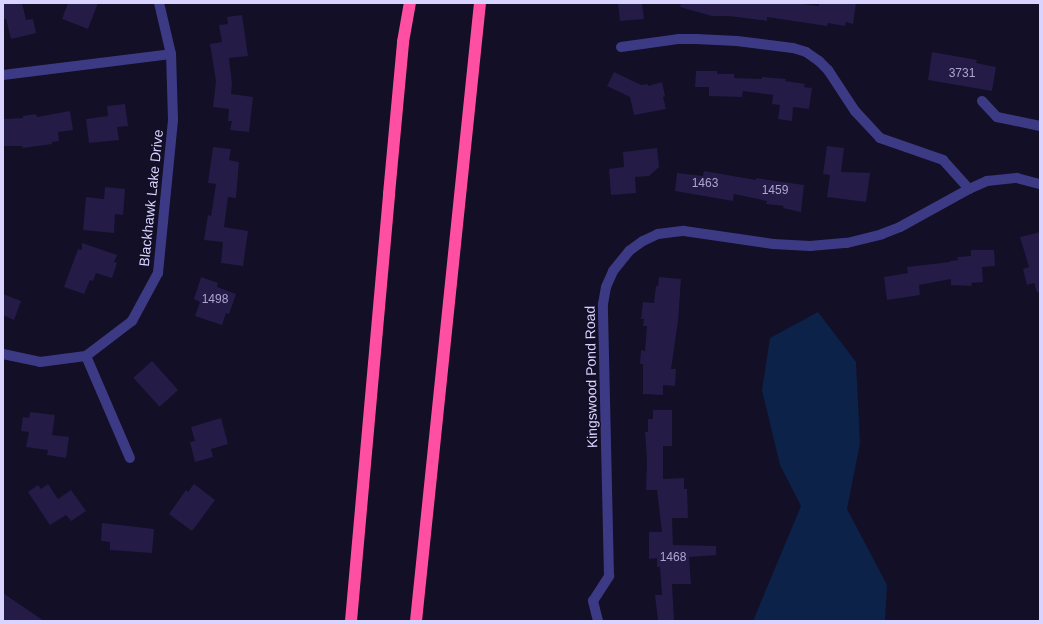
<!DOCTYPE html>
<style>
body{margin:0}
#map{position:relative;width:1043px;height:624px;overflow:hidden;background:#130f26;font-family:Arial,sans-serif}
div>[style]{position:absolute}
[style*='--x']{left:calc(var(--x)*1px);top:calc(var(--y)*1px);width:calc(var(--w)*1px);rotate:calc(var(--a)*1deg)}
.water>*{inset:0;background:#0c2248}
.building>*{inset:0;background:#241b47;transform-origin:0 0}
.minor>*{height:10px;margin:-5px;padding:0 5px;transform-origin:5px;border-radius:5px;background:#3d3a85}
.highway>*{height:12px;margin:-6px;padding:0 6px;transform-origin:6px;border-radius:6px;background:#ff4fa3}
span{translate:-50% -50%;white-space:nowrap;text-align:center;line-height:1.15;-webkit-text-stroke:3px #130f26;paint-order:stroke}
.number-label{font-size:12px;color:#aca6d1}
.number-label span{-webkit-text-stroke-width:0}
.street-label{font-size:14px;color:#d9d4ff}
.frame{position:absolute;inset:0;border:4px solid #d9d4ff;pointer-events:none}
</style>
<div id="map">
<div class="water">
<div style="clip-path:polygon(818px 312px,856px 362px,860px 443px,847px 509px,887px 585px,885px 621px,753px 621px,801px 506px,780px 465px,762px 390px,770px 338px)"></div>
</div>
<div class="building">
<div style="clip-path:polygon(3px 3px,22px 3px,26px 20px,33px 19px,36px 33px,11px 39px,6px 19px,3px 20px)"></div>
<div style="clip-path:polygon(68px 3px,98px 3px,88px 29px,62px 19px)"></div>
<div style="clip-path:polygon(618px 3px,642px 3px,644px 19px,620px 21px)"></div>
<div style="clip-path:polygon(681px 3px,794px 3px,819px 6px,819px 3px,856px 3px,853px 24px,846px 22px,845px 26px,828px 23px,827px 26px,767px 17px,767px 21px,729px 16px,712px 16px,680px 7px)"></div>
<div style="clip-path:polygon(242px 15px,248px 56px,229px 58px,232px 83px,231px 94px,253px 97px,249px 132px,230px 130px,232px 121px,228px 121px,229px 109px,213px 107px,216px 81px,210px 44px,222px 42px,219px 25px,228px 24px,227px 17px)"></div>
<div style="clip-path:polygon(932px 52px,977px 60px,976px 63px,996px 67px,992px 91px,928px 80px)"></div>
<div style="clip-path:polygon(696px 71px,717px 71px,717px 74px,734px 74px,734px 78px,762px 79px,762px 77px,786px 79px,785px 81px,805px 84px,804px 87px,812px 88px,809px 109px,793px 107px,792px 121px,778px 119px,780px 105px,772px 104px,773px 95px,743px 91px,742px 97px,709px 96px,709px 87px,695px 87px)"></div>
<div style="clip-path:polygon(614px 72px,641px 85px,648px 84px,648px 86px,662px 82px,665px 96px,663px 97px,666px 109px,634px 115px,630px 97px,607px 86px)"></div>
<div style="clip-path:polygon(125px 104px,128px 126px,117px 127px,119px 140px,89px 143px,86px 119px,108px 116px,107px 106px)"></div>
<div style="clip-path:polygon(70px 111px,73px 130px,58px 132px,59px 141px,52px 142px,52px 144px,23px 148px,22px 146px,3px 146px,3px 119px,23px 118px,23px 116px,36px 114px,37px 117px)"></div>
<div style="clip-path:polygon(827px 146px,844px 148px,841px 172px,870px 173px,866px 202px,827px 197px,830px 175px,823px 174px)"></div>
<div style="clip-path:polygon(213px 147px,231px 149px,229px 160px,239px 162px,236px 198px,228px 197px,224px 227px,248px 231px,243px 266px,221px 263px,223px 242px,204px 240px,208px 215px,211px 216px,216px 184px,208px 183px)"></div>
<div style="clip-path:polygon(657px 148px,659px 167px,649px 176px,635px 177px,636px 193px,611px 195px,609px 169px,624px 167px,623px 152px)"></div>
<div style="clip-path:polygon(704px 171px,756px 180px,756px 178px,804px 185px,801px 212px,783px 208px,784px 206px,766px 204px,767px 201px,734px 194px,733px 201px,675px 191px,677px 173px,703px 176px)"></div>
<div style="clip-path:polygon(105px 187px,125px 189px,123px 215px,115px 214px,114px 233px,83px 230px,86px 197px,104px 199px)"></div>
<div style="clip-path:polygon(1040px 232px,1040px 292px,1037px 292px,1034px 283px,1027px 285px,1023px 269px,1029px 267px,1020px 237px)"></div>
<div style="clip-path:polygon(82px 243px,117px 255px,114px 262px,117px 263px,112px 278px,96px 273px,93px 281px,90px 280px,84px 294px,64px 287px,78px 249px,82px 250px)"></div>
<div style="clip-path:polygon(971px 250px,994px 250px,995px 266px,982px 267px,983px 282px,971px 283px,972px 286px,951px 285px,951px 279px,919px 285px,920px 295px,887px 300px,884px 277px,908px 273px,907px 267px,950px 262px,950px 261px,958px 260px,957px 257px,971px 256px)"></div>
<div style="clip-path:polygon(201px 277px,218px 283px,217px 287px,236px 294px,229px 314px,226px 313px,222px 325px,195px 316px,200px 302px,194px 299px)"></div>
<div style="clip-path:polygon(659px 277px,681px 279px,678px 321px,671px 369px,676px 369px,675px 386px,663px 385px,663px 395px,643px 394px,643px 364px,640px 364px,641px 350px,645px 351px,647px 326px,643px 326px,644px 319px,641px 319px,643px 302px,654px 303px,656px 286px,658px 286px)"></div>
<div style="clip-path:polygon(3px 294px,21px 301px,14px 320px,3px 315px)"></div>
<div style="left:152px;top:361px;width:39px;height:25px;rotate:48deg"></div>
<div style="clip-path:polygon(653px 410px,672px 410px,672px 446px,663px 446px,663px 479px,684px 478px,684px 489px,687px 489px,688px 518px,672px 518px,673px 545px,716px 546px,716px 555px,689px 557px,691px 584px,672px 584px,674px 621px,658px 621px,655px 595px,662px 595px,660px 567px,657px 567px,657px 558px,649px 559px,649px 532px,662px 532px,657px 490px,646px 490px,647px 460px,645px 432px,648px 432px,648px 419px,653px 419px)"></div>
<div style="clip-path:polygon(30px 412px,55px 415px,52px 435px,69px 437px,66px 458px,47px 455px,48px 450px,26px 447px,29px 432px,21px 431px,23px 417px,29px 418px)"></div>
<div style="clip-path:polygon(221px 418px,228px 444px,211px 449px,213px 457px,195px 462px,190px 442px,195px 441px,191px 427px)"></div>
<div style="clip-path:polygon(48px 484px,58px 499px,71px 490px,86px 511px,71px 521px,66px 515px,50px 525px,28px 492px,38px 485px,41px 489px)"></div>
<div style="clip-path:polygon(194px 484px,215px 500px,192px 531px,169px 514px,186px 490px,188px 492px)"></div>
<div style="clip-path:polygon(102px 523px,154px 529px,152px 553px,110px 550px,110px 542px,101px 541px)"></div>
<div style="clip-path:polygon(3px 593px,44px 621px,3px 621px)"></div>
</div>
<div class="minor">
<div style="--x:621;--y:47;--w:59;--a:-7.9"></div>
<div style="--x:679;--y:39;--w:17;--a:0"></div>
<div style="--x:696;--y:39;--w:41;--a:2.8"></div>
<div style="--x:737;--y:41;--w:56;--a:7.1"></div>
<div style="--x:793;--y:48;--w:14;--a:17"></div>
<div style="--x:806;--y:52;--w:16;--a:35"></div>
<div style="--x:819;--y:61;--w:13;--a:45"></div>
<div style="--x:828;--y:70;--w:49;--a:56.6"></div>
<div style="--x:855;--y:111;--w:37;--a:47"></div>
<div style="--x:880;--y:138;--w:67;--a:19.2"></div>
<div style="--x:943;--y:160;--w:39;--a:48"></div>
<div style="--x:3;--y:75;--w:169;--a:-7.1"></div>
<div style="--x:982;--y:101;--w:22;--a:47"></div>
<div style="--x:997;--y:117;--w:44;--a:11.8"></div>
<div style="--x:3;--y:354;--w:38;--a:12"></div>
<div style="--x:40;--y:362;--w:46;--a:-7.4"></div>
<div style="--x:86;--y:356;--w:58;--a:-37.3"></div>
<div style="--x:132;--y:321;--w:55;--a:-61.6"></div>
<div style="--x:158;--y:273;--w:154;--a:-84.4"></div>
<div style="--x:173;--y:120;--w:66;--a:-91.7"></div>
<div style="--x:171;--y:54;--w:52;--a:-103.2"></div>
<div style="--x:86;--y:356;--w:111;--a:66.7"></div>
<div style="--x:598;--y:621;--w:21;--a:-104"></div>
<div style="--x:593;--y:601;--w:30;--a:-57"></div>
<div style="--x:609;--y:576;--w:272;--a:-91.3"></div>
<div style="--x:603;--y:304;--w:17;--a:-80"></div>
<div style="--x:606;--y:287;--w:17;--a:-66"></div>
<div style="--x:613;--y:271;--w:26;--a:-51"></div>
<div style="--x:629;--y:251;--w:17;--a:-36"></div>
<div style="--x:643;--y:241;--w:17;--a:-25"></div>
<div style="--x:658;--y:234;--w:26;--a:-7"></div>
<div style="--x:684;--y:231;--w:90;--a:8.3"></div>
<div style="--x:773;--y:244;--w:37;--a:3"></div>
<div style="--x:810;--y:246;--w:37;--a:-5"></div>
<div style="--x:847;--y:243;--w:36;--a:-14"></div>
<div style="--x:882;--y:234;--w:19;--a:-21"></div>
<div style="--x:900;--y:227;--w:79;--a:-28.8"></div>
<div style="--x:969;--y:189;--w:20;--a:-24"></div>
<div style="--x:987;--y:181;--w:30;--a:-6"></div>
<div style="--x:1017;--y:178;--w:24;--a:15"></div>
</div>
<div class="highway">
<div style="--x:351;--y:621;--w:429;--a:-84.9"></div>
<div style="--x:389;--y:194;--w:153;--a:-84.7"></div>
<div style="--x:403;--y:42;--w:40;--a:-80"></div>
<div style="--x:416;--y:621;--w:621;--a:-84.09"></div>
</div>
<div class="number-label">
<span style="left:962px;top:74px">3731</span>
<span style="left:705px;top:184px">1463</span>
<span style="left:775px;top:191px">1459</span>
<span style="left:215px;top:300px">1498</span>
<span style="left:673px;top:558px">1468</span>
</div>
<div class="street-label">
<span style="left:151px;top:198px;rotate:-84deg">Blackhawk Lake Drive</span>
<span style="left:591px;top:377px;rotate:-91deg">Kingswood Pond Road</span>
</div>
<div class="frame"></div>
</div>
